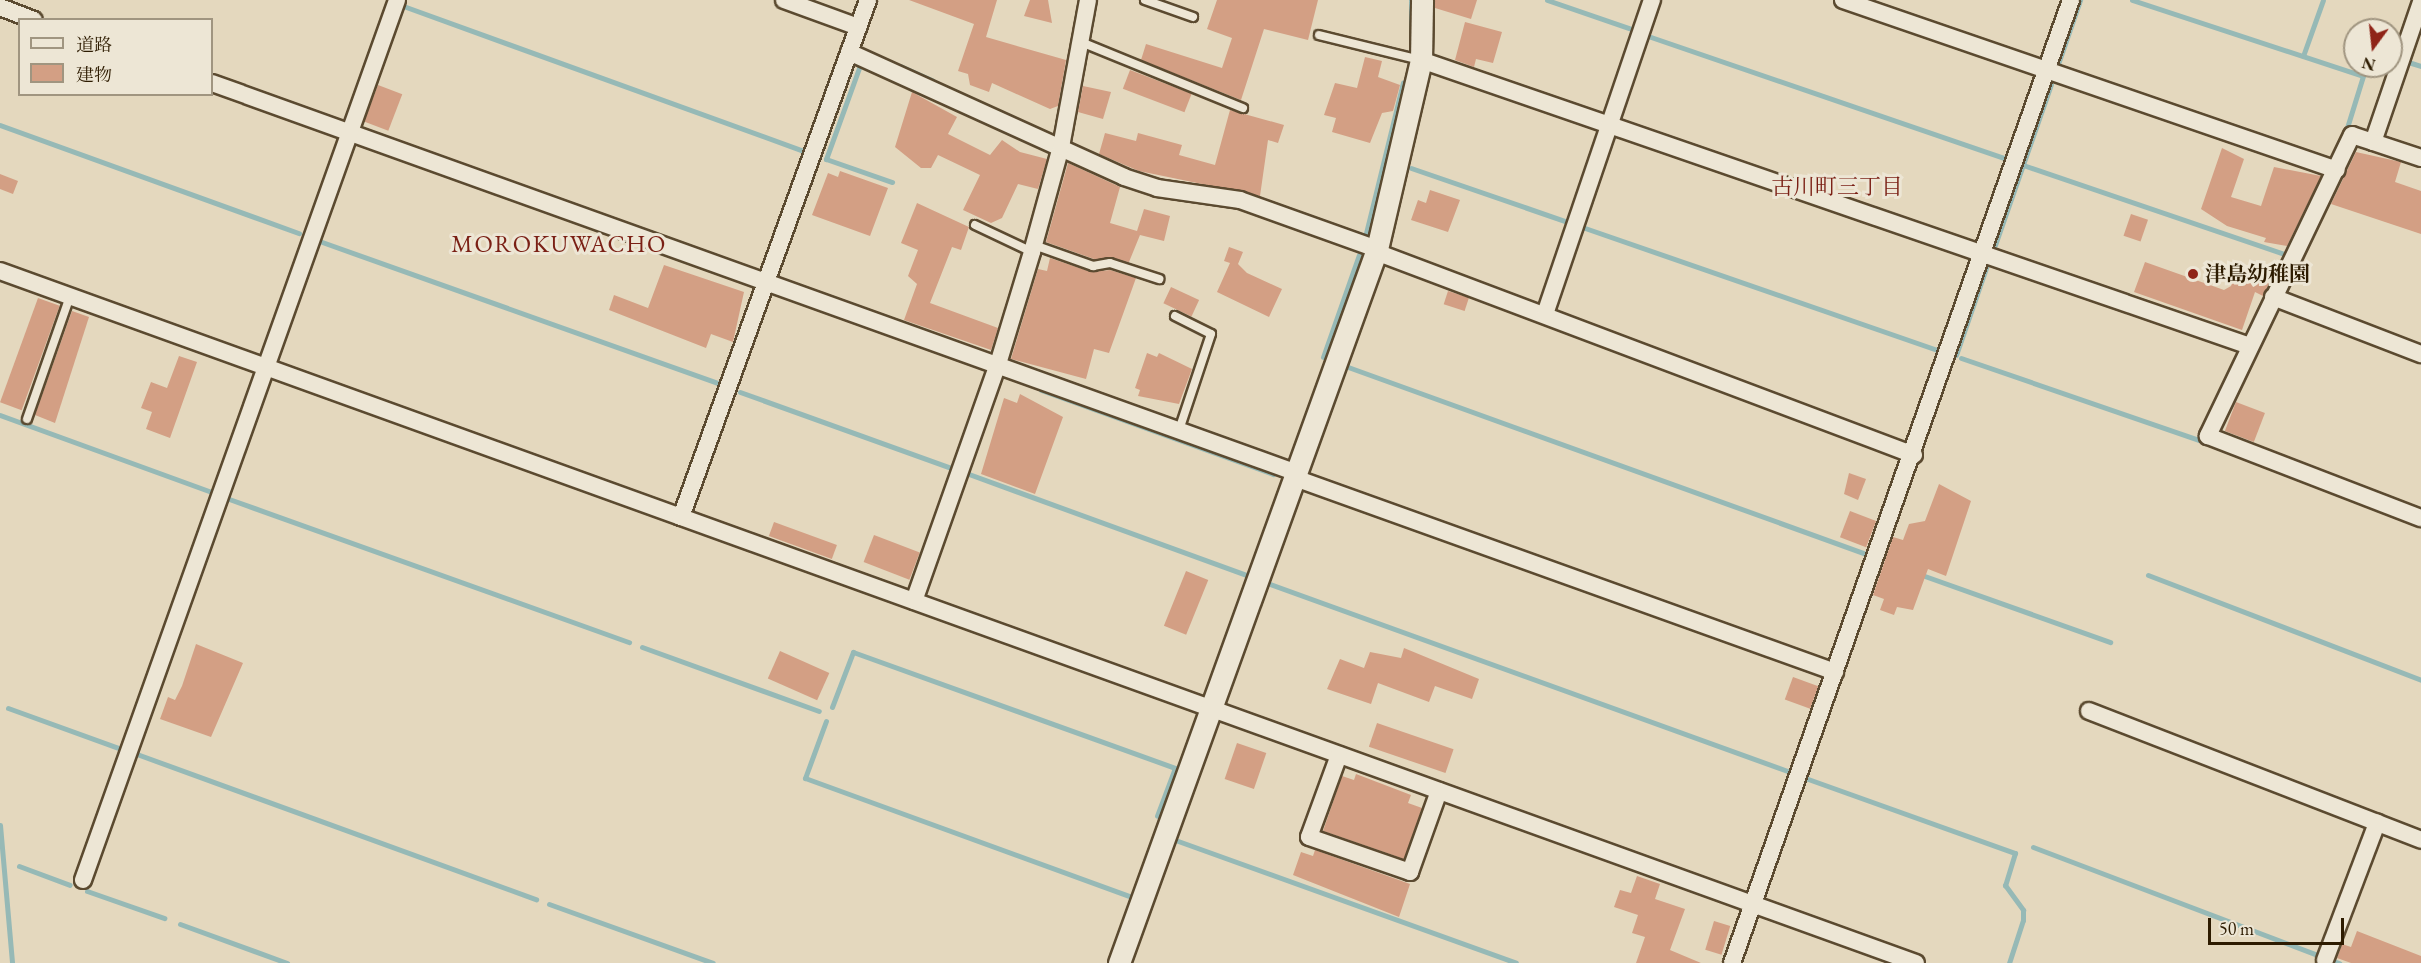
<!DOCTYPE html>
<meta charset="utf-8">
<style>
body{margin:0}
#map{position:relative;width:2421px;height:963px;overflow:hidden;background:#e4d8be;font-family:"EB Garamond","Noto Serif JP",serif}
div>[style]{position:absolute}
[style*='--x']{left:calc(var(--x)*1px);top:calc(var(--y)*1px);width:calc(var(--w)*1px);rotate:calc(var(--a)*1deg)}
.stream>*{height:5px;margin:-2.5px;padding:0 2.5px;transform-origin:2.5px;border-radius:2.5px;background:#96b9b6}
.building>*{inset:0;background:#d39f84;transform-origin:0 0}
.roads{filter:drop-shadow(2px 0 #5b4a30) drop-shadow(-2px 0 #5b4a30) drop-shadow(0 2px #5b4a30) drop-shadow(0 -2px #5b4a30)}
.service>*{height:8px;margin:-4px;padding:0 4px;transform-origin:4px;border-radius:4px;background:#ede6d5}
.minor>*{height:16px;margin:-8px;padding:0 8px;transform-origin:8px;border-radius:8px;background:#ede6d5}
.tertiary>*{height:21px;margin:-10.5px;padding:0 10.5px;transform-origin:10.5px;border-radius:10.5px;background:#ede6d5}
.dots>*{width:16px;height:16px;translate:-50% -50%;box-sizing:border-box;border:3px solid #ede6d5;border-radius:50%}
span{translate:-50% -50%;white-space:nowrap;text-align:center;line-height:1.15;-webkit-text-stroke:6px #ede6d5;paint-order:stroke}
.poi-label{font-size:21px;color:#2d1b00;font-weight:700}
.left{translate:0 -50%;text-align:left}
.neighbourhood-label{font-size:22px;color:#7a1f14}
.quarter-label{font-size:24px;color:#7a1f14;letter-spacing:1.5px}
.legend{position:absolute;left:18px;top:18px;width:195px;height:78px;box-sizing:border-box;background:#ede6d5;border:2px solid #a09580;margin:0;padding:8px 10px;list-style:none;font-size:18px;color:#2d1b00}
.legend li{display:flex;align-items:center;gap:12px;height:30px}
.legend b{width:30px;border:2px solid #a09580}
.north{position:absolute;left:2343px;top:18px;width:60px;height:60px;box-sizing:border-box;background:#ede6d5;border:2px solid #a09580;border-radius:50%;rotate:195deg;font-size:16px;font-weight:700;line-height:24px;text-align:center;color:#2d1b00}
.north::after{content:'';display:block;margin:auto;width:21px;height:27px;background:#8f2418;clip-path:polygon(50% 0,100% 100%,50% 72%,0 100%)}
.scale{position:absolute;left:2208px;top:918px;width:136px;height:27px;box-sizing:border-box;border:3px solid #2d1b00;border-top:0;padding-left:8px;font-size:18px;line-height:21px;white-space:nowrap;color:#2d1b00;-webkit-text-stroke:4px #ede6d5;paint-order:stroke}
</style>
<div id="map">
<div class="stream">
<div style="--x:1547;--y:0;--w:92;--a:19"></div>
<div style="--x:2132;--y:0;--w:243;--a:18.2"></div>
<div style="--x:2363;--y:76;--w:61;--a:107.2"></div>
<div style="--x:406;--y:7;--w:421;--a:19.9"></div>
<div style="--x:1645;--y:35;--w:386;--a:18.9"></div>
<div style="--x:1411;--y:49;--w:49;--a:-90"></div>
<div style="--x:2303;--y:56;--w:59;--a:-70.3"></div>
<div style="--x:2408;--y:62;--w:14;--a:17"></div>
<div style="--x:2058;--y:64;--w:68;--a:-71"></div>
<div style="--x:900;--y:66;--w:35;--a:24"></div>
<div style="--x:859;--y:68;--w:97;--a:109.9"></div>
<div style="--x:826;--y:159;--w:70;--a:19.2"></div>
<div style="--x:0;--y:125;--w:318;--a:19.9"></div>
<div style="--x:2023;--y:165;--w:282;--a:18.8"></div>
<div style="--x:1411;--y:168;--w:166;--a:19"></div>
<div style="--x:1568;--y:222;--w:6;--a:-72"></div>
<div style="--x:1582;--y:227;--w:382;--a:19.1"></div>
<div style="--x:1366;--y:233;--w:155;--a:-76.2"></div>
<div style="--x:322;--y:242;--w:419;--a:19.6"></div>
<div style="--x:1995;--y:245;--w:170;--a:-70.8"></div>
<div style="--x:1956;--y:355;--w:98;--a:-71"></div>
<div style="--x:1323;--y:357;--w:108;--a:-70.6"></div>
<div style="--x:1961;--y:358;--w:252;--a:19"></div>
<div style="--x:2199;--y:440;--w:8;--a:-60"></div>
<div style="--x:1348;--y:367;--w:554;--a:19.84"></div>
<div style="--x:1041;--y:390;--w:247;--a:19.9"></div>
<div style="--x:740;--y:392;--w:227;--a:19.8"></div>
<div style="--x:0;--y:415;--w:228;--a:20"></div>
<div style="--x:966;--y:473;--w:298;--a:20"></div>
<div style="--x:229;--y:499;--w:425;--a:19.7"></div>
<div style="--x:1919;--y:574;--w:203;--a:19.6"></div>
<div style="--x:2148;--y:575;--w:292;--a:21"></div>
<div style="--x:1270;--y:584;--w:556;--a:19.87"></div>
<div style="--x:642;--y:647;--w:188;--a:19.9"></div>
<div style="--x:832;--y:707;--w:59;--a:-69.1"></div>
<div style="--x:853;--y:652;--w:342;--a:19.8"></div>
<div style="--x:1175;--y:768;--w:51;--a:110.6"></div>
<div style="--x:8;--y:708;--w:120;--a:19.9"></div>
<div style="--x:826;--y:721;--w:61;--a:110.2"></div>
<div style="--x:805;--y:778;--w:346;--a:20"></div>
<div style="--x:134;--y:753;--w:428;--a:20"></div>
<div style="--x:1808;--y:779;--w:220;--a:19.7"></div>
<div style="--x:2015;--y:853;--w:34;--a:107"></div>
<div style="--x:2005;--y:885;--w:31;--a:54"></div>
<div style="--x:2023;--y:910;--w:10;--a:90"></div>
<div style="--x:2023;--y:920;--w:45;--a:108"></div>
<div style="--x:0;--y:825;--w:139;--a:85"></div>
<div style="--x:1178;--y:841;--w:359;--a:19.8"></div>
<div style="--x:2033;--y:847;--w:304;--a:20.8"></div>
<div style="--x:19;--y:866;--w:54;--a:20.4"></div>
<div style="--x:87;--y:891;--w:82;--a:19.3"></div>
<div style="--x:549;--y:904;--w:174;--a:19.8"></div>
<div style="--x:180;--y:924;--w:114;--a:20"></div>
<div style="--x:2331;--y:960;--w:9;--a:21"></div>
</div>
<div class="building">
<div style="clip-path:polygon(909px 0,997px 0,986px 37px,1066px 60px,1058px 106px,1050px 109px,992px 83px,989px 92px,970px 85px,968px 74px,958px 71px,974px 24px)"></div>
<div style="clip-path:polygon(1030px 0,1048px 0,1052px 23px,1024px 16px)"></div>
<div style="clip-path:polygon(1217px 0,1318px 0,1308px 40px,1264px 29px,1241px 100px,1141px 60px,1146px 44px,1222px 68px,1232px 38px,1207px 29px)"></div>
<div style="clip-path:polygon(1435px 0,1477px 0,1471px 19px,1435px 8px)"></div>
<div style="clip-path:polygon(1465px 22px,1502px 32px,1493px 63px,1476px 59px,1474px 67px,1455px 60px)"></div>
<div style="clip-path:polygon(1365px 57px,1382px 61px,1378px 77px,1400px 85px,1393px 111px,1382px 113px,1370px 143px,1332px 132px,1336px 118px,1324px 115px,1335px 83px,1357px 88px)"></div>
<div style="left:1130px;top:70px;width:66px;height:20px;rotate:21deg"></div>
<div style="left:378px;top:85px;width:26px;height:39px;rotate:21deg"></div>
<div style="clip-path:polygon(1083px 86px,1111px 92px,1103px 119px,1078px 112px)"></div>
<div style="clip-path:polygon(912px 92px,957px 117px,948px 134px,990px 155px,1002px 140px,1020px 152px,1047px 159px,1038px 189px,1018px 184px,1002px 218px,991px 223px,963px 210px,980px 175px,938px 155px,931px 168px,921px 168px,895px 147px)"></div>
<div style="clip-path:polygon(1230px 110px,1284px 125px,1278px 143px,1268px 140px,1260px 196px,1139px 171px,1099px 154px,1105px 133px,1136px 141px,1138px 133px,1182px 145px,1179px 155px,1215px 165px)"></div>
<div style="clip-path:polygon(2222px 148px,2244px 159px,2231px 197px,2261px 206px,2274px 167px,2321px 176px,2287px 246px,2264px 242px,2266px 238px,2227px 226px,2201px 209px)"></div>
<div style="clip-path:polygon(2356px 152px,2401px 162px,2395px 182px,2421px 191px,2421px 234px,2331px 204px)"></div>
<div style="clip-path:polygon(1068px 163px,1120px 187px,1110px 223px,1137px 231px,1144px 209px,1170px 216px,1164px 241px,1140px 235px,1129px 262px,1094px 259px,1046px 242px)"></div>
<div style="clip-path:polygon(840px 171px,888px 188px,870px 236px,812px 215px,828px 173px,838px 177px)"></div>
<div style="clip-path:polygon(0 174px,18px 181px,13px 194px,0 189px)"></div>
<div style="clip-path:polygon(1430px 190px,1460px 200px,1448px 232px,1411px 220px,1418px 200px,1426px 203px)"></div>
<div style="clip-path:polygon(917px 203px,969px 227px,961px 250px,952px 247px,930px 303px,998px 328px,991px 350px,904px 320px,917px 284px,908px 276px,918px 250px,901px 243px)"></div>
<div style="left:2131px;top:214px;width:18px;height:23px;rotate:19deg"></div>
<div style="clip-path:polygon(1229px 247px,1243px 252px,1238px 264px,1247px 273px,1282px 289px,1269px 317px,1217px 292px,1230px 263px,1224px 261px)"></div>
<div style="clip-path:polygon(1050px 258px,1091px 272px,1110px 270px,1136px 278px,1109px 353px,1094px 349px,1086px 379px,1011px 359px,1038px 269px,1047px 271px)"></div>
<div style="clip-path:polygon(2145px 262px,2224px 290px,2231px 286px,2238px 264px,2270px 282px,2263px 296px,2255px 292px,2242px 330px,2134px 292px)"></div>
<div style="clip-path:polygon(664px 265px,744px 292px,733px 342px,711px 334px,706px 348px,609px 310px,614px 295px,648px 308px)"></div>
<div style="left:1171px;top:287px;width:31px;height:18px;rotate:25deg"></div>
<div style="left:1448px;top:291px;width:22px;height:14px;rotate:18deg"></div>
<div style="left:38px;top:298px;width:23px;height:111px;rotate:20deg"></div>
<div style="clip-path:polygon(72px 311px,89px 317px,55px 423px,35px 415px)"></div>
<div style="clip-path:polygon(1147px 353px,1157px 357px,1159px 353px,1192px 369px,1179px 404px,1138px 396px,1140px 390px,1135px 388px)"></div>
<div style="clip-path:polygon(179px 356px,197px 362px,170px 438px,146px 429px,152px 412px,141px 408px,151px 382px,167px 388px)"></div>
<div style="clip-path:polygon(1020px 394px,1063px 417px,1035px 494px,981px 474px,1004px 398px,1017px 403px)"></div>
<div style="left:2236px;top:402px;width:31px;height:31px;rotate:21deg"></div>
<div style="clip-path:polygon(1849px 473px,1866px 479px,1858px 500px,1844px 494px)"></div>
<div style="clip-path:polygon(1939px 484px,1971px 501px,1946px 576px,1928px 569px,1913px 610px,1897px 607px,1894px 615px,1880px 610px,1884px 599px,1873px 595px,1893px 537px,1903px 540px,1909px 524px,1925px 521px)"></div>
<div style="left:1850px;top:511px;width:28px;height:28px;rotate:21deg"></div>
<div style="left:774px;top:522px;width:67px;height:15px;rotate:20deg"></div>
<div style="left:874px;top:535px;width:49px;height:29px;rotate:21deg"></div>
<div style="left:1186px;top:571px;width:24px;height:59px;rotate:22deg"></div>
<div style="clip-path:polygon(196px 644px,243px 663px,211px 737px,160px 719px,168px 697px,175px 700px,182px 686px)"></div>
<div style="clip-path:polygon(1404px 648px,1479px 679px,1472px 699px,1435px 686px,1429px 702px,1378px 683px,1371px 704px,1327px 689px,1340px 659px,1364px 668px,1370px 652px,1401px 658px)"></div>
<div style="left:780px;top:651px;width:54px;height:30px;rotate:24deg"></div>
<div style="left:1793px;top:677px;width:27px;height:24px;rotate:20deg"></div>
<div style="left:1377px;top:723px;width:81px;height:25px;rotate:19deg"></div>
<div style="left:1237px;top:743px;width:31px;height:38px;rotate:19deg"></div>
<div style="clip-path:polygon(1356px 774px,1411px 795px,1408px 803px,1422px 808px,1404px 859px,1323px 831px,1342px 776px,1354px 780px)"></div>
<div style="clip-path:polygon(1315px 850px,1410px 884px,1399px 917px,1293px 875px,1301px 852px,1313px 856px)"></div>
<div style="clip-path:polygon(1637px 876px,1660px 884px,1655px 899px,1685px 909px,1670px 950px,1701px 963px,1636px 963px,1645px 937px,1632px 933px,1638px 915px,1614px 907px,1620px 890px,1631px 893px)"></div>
<div style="left:1714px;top:921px;width:17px;height:30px;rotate:17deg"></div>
<div style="clip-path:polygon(2357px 931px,2421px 956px,2421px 963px,2351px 963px,2337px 958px,2342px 944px,2351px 947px)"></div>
</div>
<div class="roads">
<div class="service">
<div style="--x:1145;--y:0;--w:51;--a:19.5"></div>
<div style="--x:1319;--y:35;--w:104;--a:13.9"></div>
<div style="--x:1081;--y:42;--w:175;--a:22.2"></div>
<div style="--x:975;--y:225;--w:63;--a:25.3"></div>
<div style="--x:1034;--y:245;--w:63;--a:19.6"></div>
<div style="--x:1093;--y:266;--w:17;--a:-10"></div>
<div style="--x:1110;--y:263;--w:52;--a:18.1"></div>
<div style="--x:1175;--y:316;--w:40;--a:26.6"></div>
<div style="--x:1211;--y:334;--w:101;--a:108.4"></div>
<div style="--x:27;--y:419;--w:130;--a:-70.7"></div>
</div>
<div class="minor">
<div style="--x:784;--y:0;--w:79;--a:20"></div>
<div style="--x:1843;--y:0;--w:522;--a:18.99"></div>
<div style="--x:2421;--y:2;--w:148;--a:108.9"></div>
<div style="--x:2373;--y:142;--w:22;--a:-162"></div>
<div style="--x:2352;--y:135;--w:334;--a:115.6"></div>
<div style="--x:2208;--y:436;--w:228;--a:21.1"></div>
<div style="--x:0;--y:7;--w:36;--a:21"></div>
<div style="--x:849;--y:52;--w:302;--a:24.4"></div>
<div style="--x:1124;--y:177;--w:35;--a:18"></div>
<div style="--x:1157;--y:188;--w:84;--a:8.2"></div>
<div style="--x:1240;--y:200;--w:145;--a:19.7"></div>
<div style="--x:1421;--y:60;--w:874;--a:19.04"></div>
<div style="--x:212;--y:83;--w:1153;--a:19.77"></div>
<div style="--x:2373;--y:142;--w:51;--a:18.4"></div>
<div style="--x:1376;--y:252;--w:575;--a:20.67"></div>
<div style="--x:0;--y:271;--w:2037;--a:19.86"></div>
<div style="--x:2273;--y:297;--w:159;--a:21.1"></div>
<div style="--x:1545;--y:314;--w:332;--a:-71.2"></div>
<div style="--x:1295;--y:478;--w:574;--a:19.76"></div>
<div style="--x:681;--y:517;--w:550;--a:-70.11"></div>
<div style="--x:914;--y:601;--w:251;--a:-70.5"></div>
<div style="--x:998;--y:364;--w:117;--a:-73.1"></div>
<div style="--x:1032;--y:252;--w:109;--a:-74.6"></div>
<div style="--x:1061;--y:147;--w:149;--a:-79.6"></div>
<div style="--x:2089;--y:711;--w:356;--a:21.2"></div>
<div style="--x:1339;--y:755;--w:87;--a:110.1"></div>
<div style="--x:1309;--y:837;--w:107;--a:19.1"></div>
<div style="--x:1410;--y:872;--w:86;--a:-70.3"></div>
<div style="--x:83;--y:880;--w:934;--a:-70.36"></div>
<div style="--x:2325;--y:960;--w:147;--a:-69.2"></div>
<div style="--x:1732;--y:963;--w:1021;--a:-70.61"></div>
</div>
<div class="tertiary">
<div style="--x:1119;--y:963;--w:759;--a:-70.13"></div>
<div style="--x:1377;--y:249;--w:194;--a:-76.9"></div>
<div style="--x:1421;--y:60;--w:60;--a:-89"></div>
</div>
</div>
<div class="dots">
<div style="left:2193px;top:274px;background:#8f2418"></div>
</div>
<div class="poi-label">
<span class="left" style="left:2205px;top:274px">津島幼稚園</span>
</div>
<div class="neighbourhood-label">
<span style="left:1837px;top:187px">古川町三丁目</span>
</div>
<div class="quarter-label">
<span style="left:559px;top:244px">MOROKUWACHO</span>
</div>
<ul class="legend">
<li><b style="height:8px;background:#ede6d5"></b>道路</li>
<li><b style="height:16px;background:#d39f84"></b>建物</li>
</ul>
<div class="north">N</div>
<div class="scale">50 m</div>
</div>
